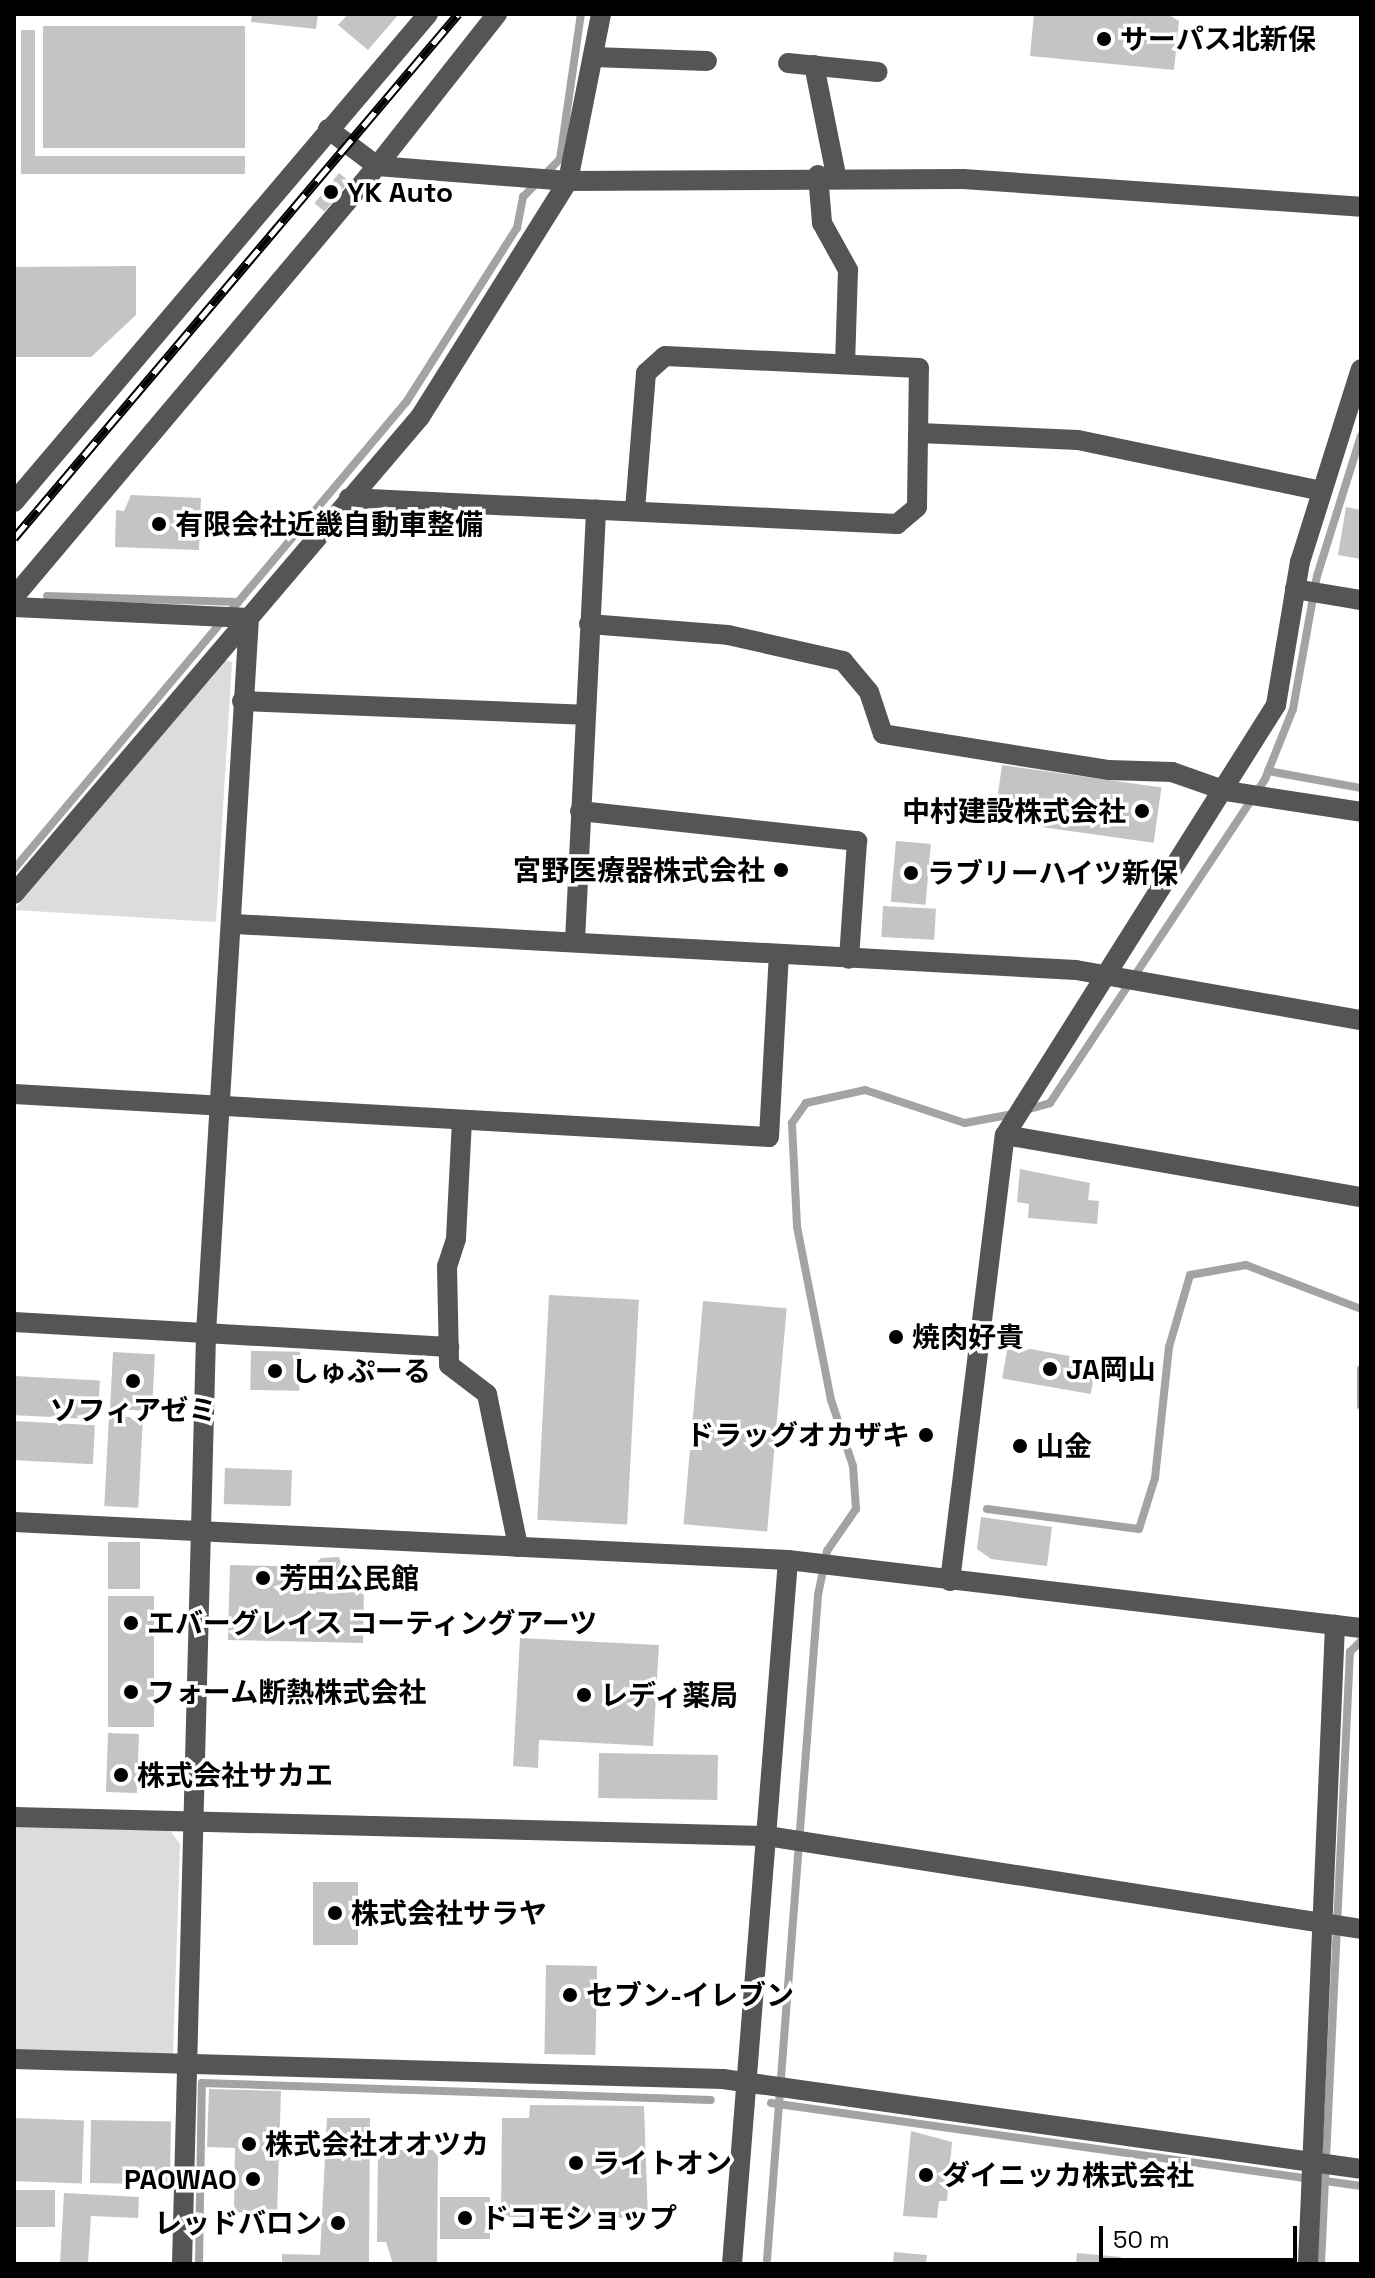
<!DOCTYPE html>
<meta charset="utf-8">
<style>
body{margin:0}
#map{position:relative;width:1375px;height:2278px;overflow:hidden;background:#fff;font-family:"Space Grotesk","Noto Sans JP",sans-serif}
div>[style]{position:absolute}
[style*='--x']{left:calc(var(--x)*1px);top:calc(var(--y)*1px);width:calc(var(--w)*1px);rotate:calc(var(--a)*1deg)}
.green>*{inset:0;background:#dcdcdc}
.stream>*{height:8px;margin:-4px;padding:0 4px;transform-origin:4px;border-radius:4px;background:#a3a3a3}
.building>*{inset:0;background:#c4c4c4;transform-origin:0 0}
.minor>*{height:20px;margin:-10px;padding:0 10px;transform-origin:10px;border-radius:10px;background:#555}
.rail>*{height:9px;margin-top:-4.5px;transform-origin:0;background:repeating-linear-gradient(90deg,#fff 0 18px,#000 0 36px);box-sizing:border-box;border-block:2px solid #000}
.dots>*{width:22px;height:22px;translate:-50% -50%;box-sizing:border-box;border:4px solid #fff;border-radius:50%}
span{translate:-50% -50%;white-space:nowrap;text-align:center;line-height:1.15;-webkit-text-stroke:7px #fff;paint-order:stroke}
.poi-label{font-size:28px;color:#000;font-weight:700}
.left{translate:0 -50%;text-align:left}
.right{translate:-100% -50%;text-align:right}
.frame{position:absolute;inset:0;border:16px solid #000;pointer-events:none}
.scale{position:absolute;left:1099px;top:2226px;width:198px;height:36px;box-sizing:border-box;border:4px solid #000;border-top:0;padding-left:10px;font-size:24px;line-height:28px;white-space:nowrap;color:#000;-webkit-text-stroke:6px #fff;paint-order:stroke}
</style>
<div id="map">
<div class="green">
<div style="clip-path:polygon(223px 660px,232px 662px,216px 922px,14px 910px)"></div>
<div style="clip-path:polygon(14px 1823px,169px 1829px,180px 1844px,173px 2055px,14px 2049px)"></div>
</div>
<div class="stream">
<div style="--x:47;--y:596;--w:191;--a:1.8"></div>
<div style="--x:1268;--y:771;--w:95;--a:10.4"></div>
<div style="--x:14;--y:869;--w:611;--a:-49.98"></div>
<div style="--x:407;--y:401;--w:205;--a:-57.6"></div>
<div style="--x:517;--y:228;--w:32;--a:-79"></div>
<div style="--x:523;--y:197;--w:53;--a:-45.8"></div>
<div style="--x:560;--y:159;--w:147;--a:-81.8"></div>
<div style="--x:1026;--y:1110;--w:25;--a:-16"></div>
<div style="--x:1050;--y:1103;--w:389;--a:-56.4"></div>
<div style="--x:1265;--y:779;--w:75;--a:-68.2"></div>
<div style="--x:1293;--y:709;--w:135;--a:-79.8"></div>
<div style="--x:1317;--y:576;--w:147;--a:-72.6"></div>
<div style="--x:1361;--y:1369;--w:37;--a:90"></div>
<div style="--x:987;--y:1509;--w:153;--a:7.5"></div>
<div style="--x:1139;--y:1529;--w:53;--a:-72.6"></div>
<div style="--x:1155;--y:1478;--w:132;--a:-83.9"></div>
<div style="--x:1169;--y:1347;--w:75;--a:-73.7"></div>
<div style="--x:1190;--y:1275;--w:57;--a:-10.1"></div>
<div style="--x:1246;--y:1265;--w:123;--a:20.9"></div>
<div style="--x:771;--y:2103;--w:596;--a:8.01"></div>
<div style="--x:767;--y:2260;--w:667;--a:-85.61"></div>
<div style="--x:818;--y:1595;--w:45;--a:-78.4"></div>
<div style="--x:827;--y:1551;--w:51;--a:-55.4"></div>
<div style="--x:856;--y:1509;--w:43;--a:-94"></div>
<div style="--x:853;--y:1466;--w:70;--a:-108.4"></div>
<div style="--x:831;--y:1400;--w:177;--a:-101.1"></div>
<div style="--x:797;--y:1226;--w:103;--a:-92.8"></div>
<div style="--x:792;--y:1123;--w:24;--a:-55"></div>
<div style="--x:806;--y:1103;--w:60;--a:-12.4"></div>
<div style="--x:865;--y:1090;--w:105;--a:18.3"></div>
<div style="--x:965;--y:1123;--w:49;--a:-10.6"></div>
<div style="--x:199;--y:2264;--w:181;--a:-89.1"></div>
<div style="--x:202;--y:2083;--w:509;--a:1.91"></div>
<div style="--x:1321;--y:2264;--w:613;--a:-87.29"></div>
<div style="--x:1350;--y:1652;--w:14;--a:-45"></div>
</div>
<div class="building">
<div style="clip-path:polygon(252px 14px,318px 14px,316px 29px,251px 22px)"></div>
<div style="clip-path:polygon(348px 14px,399px 14px,368px 50px,338px 25px)"></div>
<div style="clip-path:polygon(1034px 14px,1167px 14px,1179px 21px,1174px 70px,1030px 56px)"></div>
<div style="left:43px;top:26px;width:202px;height:122px"></div>
<div style="clip-path:polygon(21px 30px,35px 30px,35px 156px,245px 156px,245px 174px,21px 174px)"></div>
<div style="left:339px;top:173px;width:13px;height:39px;rotate:39deg"></div>
<div style="clip-path:polygon(136px 266px,136px 315px,91px 357px,14px 357px,14px 267px)"></div>
<div style="clip-path:polygon(131px 495px,201px 498px,199px 550px,115px 547px,116px 510px,124px 511px)"></div>
<div style="clip-path:polygon(1346px 507px,1361px 510px,1361px 559px,1338px 555px)"></div>
<div style="left:1002px;top:765px;width:161px;height:56px;rotate:8deg"></div>
<div style="left:896px;top:841px;width:35px;height:61px;rotate:5deg"></div>
<div style="left:883px;top:906px;width:53px;height:31px;rotate:3deg"></div>
<div style="clip-path:polygon(1020px 1169px,1090px 1183px,1088px 1200px,1099px 1201px,1097px 1224px,1028px 1218px,1029px 1204px,1017px 1202px)"></div>
<div style="left:549px;top:1295px;width:90px;height:225px;rotate:3deg"></div>
<div style="left:703px;top:1301px;width:84px;height:224px;rotate:5deg"></div>
<div style="left:1008px;top:1345px;width:90px;height:34px;rotate:10deg"></div>
<div style="left:251px;top:1351px;width:49px;height:39px;rotate:1deg"></div>
<div style="left:113px;top:1352px;width:42px;height:57px;rotate:3deg"></div>
<div style="left:14px;top:1376px;width:86px;height:39px;rotate:3deg"></div>
<div style="left:109px;top:1416px;width:34px;height:90px;rotate:3deg"></div>
<div style="left:14px;top:1421px;width:81px;height:39px;rotate:3deg"></div>
<div style="left:225px;top:1468px;width:67px;height:36px;rotate:2deg"></div>
<div style="clip-path:polygon(981px 1517px,1052px 1527px,1047px 1566px,991px 1559px,977px 1549px)"></div>
<div style="left:108px;top:1542px;width:32px;height:47px"></div>
<div style="clip-path:polygon(339px 1557px,352px 1589px,364px 1590px,363px 1643px,228px 1640px,230px 1565px,312px 1567px,321px 1558px)"></div>
<div style="left:108px;top:1596px;width:46px;height:131px"></div>
<div style="clip-path:polygon(520px 1638px,659px 1645px,653px 1746px,539px 1740px,538px 1768px,513px 1766px)"></div>
<div style="left:108px;top:1733px;width:31px;height:59px;rotate:2deg"></div>
<div style="left:599px;top:1753px;width:119px;height:45px;rotate:1deg"></div>
<div style="left:313px;top:1882px;width:45px;height:63px"></div>
<div style="left:546px;top:1965px;width:51px;height:89px;rotate:1deg"></div>
<div style="clip-path:polygon(209px 2089px,281px 2091px,277px 2214px,234px 2212px,235px 2148px,207px 2147px)"></div>
<div style="clip-path:polygon(530px 2105px,644px 2106px,648px 2218px,501px 2217px,502px 2118px,529px 2118px)"></div>
<div style="left:14px;top:2118px;width:70px;height:63px;rotate:2deg"></div>
<div style="clip-path:polygon(327px 2118px,370px 2118px,369px 2264px,282px 2264px,282px 2254px,320px 2255px)"></div>
<div style="left:91px;top:2120px;width:80px;height:63px;rotate:1deg"></div>
<div style="clip-path:polygon(911px 2131px,952px 2142px,947px 2201px,939px 2201px,937px 2218px,903px 2216px)"></div>
<div style="clip-path:polygon(378px 2150px,438px 2150px,437px 2264px,393px 2264px,386px 2242px,377px 2242px)"></div>
<div style="left:14px;top:2190px;width:41px;height:37px"></div>
<div style="clip-path:polygon(64px 2193px,139px 2197px,138px 2218px,91px 2216px,88px 2264px,60px 2264px)"></div>
<div style="left:440px;top:2197px;width:50px;height:42px"></div>
<div style="clip-path:polygon(894px 2252px,927px 2255px,926px 2264px,893px 2264px)"></div>
<div style="clip-path:polygon(1077px 2253px,1121px 2257px,1120px 2264px,1076px 2264px)"></div>
</div>
<div class="minor">
<div style="--x:593;--y:57;--w:114;--a:2"></div>
<div style="--x:788;--y:63;--w:90;--a:5.7"></div>
<div style="--x:814;--y:65;--w:112;--a:78.7"></div>
<div style="--x:328;--y:129;--w:61;--a:37.1"></div>
<div style="--x:377;--y:166;--w:194;--a:-51.7"></div>
<div style="--x:818;--y:175;--w:48;--a:85.2"></div>
<div style="--x:822;--y:223;--w:54;--a:61"></div>
<div style="--x:848;--y:270;--w:94;--a:91.8"></div>
<div style="--x:919;--y:433;--w:159;--a:2.5"></div>
<div style="--x:1078;--y:440;--w:249;--a:11.8"></div>
<div style="--x:349;--y:498;--w:549;--a:2.72"></div>
<div style="--x:897;--y:524;--w:26;--a:-40"></div>
<div style="--x:917;--y:507;--w:139;--a:-89.2"></div>
<div style="--x:919;--y:368;--w:254;--a:-177.3"></div>
<div style="--x:665;--y:356;--w:25;--a:138"></div>
<div style="--x:646;--y:373;--w:137;--a:94.6"></div>
<div style="--x:14;--y:502;--w:640;--a:-49.69"></div>
<div style="--x:1295;--y:589;--w:67;--a:9.5"></div>
<div style="--x:14;--y:597;--w:563;--a:-49.89"></div>
<div style="--x:377;--y:166;--w:192;--a:4.5"></div>
<div style="--x:568;--y:181;--w:395;--a:-0.3"></div>
<div style="--x:963;--y:179;--w:399;--a:4"></div>
<div style="--x:14;--y:607;--w:235;--a:2.7"></div>
<div style="--x:589;--y:624;--w:139;--a:4.5"></div>
<div style="--x:728;--y:635;--w:118;--a:12.7"></div>
<div style="--x:843;--y:661;--w:40;--a:50"></div>
<div style="--x:869;--y:692;--w:44;--a:71.6"></div>
<div style="--x:883;--y:734;--w:229;--a:9.1"></div>
<div style="--x:1109;--y:770;--w:63;--a:1.8"></div>
<div style="--x:1172;--y:772;--w:57;--a:19.4"></div>
<div style="--x:1226;--y:791;--w:137;--a:8.8"></div>
<div style="--x:242;--y:701;--w:342;--a:2.3"></div>
<div style="--x:580;--y:811;--w:279;--a:6.2"></div>
<div style="--x:857;--y:841;--w:118;--a:93.9"></div>
<div style="--x:14;--y:894;--w:626;--a:-49.6"></div>
<div style="--x:420;--y:417;--w:279;--a:-57.9"></div>
<div style="--x:568;--y:181;--w:170;--a:-78.8"></div>
<div style="--x:235;--y:924;--w:842;--a:3.13"></div>
<div style="--x:1076;--y:970;--w:289;--a:10"></div>
<div style="--x:575;--y:941;--w:432;--a:-87.2"></div>
<div style="--x:14;--y:1094;--w:756;--a:3.26"></div>
<div style="--x:769;--y:1137;--w:183;--a:-86.9"></div>
<div style="--x:462;--y:1120;--w:119;--a:92.9"></div>
<div style="--x:456;--y:1239;--w:28;--a:108"></div>
<div style="--x:447;--y:1266;--w:99;--a:88.8"></div>
<div style="--x:449;--y:1365;--w:48;--a:37.3"></div>
<div style="--x:487;--y:1394;--w:156;--a:78.5"></div>
<div style="--x:1005;--y:1135;--w:361;--a:9.9"></div>
<div style="--x:14;--y:1322;--w:436;--a:3.3"></div>
<div style="--x:14;--y:1522;--w:775;--a:2.81"></div>
<div style="--x:788;--y:1560;--w:577;--a:6.77"></div>
<div style="--x:950;--y:1581;--w:449;--a:-83"></div>
<div style="--x:1005;--y:1135;--w:508;--a:-57.78"></div>
<div style="--x:1276;--y:705;--w:145;--a:-80.5"></div>
<div style="--x:1300;--y:562;--w:202;--a:-72.5"></div>
<div style="--x:14;--y:1817;--w:753;--a:1.45"></div>
<div style="--x:767;--y:1836;--w:601;--a:8.9"></div>
<div style="--x:14;--y:2059;--w:709;--a:1.62"></div>
<div style="--x:723;--y:2079;--w:644;--a:8.03"></div>
<div style="--x:182;--y:2264;--w:931;--a:-88.52"></div>
<div style="--x:206;--y:1333;--w:716;--a:-86.56"></div>
<div style="--x:732;--y:2264;--w:706;--a:-85.45"></div>
<div style="--x:1308;--y:2264;--w:640;--a:-87.58"></div>
</div>
<div class="rail">
<div style="--x:14;--y:538;--w:687;--a:-49.72"></div>
</div>
<div class="dots">
<div style="left:1104px;top:39px;background:#000"></div>
<div style="left:331px;top:192px;background:#000"></div>
<div style="left:159px;top:524px;background:#000"></div>
<div style="left:1142px;top:811px;background:#000"></div>
<div style="left:781px;top:870px;background:#000"></div>
<div style="left:911px;top:873px;background:#000"></div>
<div style="left:896px;top:1337px;background:#000"></div>
<div style="left:1050px;top:1369px;background:#000"></div>
<div style="left:275px;top:1371px;background:#000"></div>
<div style="left:133px;top:1381px;background:#000"></div>
<div style="left:926px;top:1435px;background:#000"></div>
<div style="left:1020px;top:1446px;background:#000"></div>
<div style="left:263px;top:1578px;background:#000"></div>
<div style="left:131px;top:1623px;background:#000"></div>
<div style="left:131px;top:1692px;background:#000"></div>
<div style="left:584px;top:1695px;background:#000"></div>
<div style="left:121px;top:1775px;background:#000"></div>
<div style="left:335px;top:1913px;background:#000"></div>
<div style="left:570px;top:1995px;background:#000"></div>
<div style="left:249px;top:2144px;background:#000"></div>
<div style="left:576px;top:2163px;background:#000"></div>
<div style="left:926px;top:2175px;background:#000"></div>
<div style="left:253px;top:2179px;background:#000"></div>
<div style="left:465px;top:2218px;background:#000"></div>
<div style="left:338px;top:2223px;background:#000"></div>
</div>
<div class="poi-label">
<span class="left" style="left:1120px;top:39px">サーパス北新保</span>
<span class="left" style="left:347px;top:192px">YK Auto</span>
<span class="left" style="left:175px;top:524px">有限会社近畿自動車整備</span>
<span class="right" style="left:1126px;top:811px">中村建設株式会社</span>
<span class="right" style="left:765px;top:870px">宮野医療器株式会社</span>
<span class="left" style="left:927px;top:873px">ラブリーハイツ新保</span>
<span class="left" style="left:912px;top:1337px">焼肉好貴</span>
<span class="left" style="left:1066px;top:1369px">JA岡山</span>
<span class="left" style="left:291px;top:1371px">しゅぷーる</span>
<span style="left:133px;top:1410px">ソフィアゼミ</span>
<span class="right" style="left:910px;top:1435px">ドラッグオカザキ</span>
<span class="left" style="left:1036px;top:1446px">山金</span>
<span class="left" style="left:279px;top:1578px">芳田公民館</span>
<span class="left" style="left:147px;top:1623px">エバーグレイス コーティングアーツ</span>
<span class="left" style="left:147px;top:1692px">フォーム断熱株式会社</span>
<span class="left" style="left:600px;top:1695px">レディ薬局</span>
<span class="left" style="left:137px;top:1775px">株式会社サカエ</span>
<span class="left" style="left:351px;top:1913px">株式会社サラヤ</span>
<span class="left" style="left:586px;top:1995px">セブン-イレブン</span>
<span class="left" style="left:265px;top:2144px">株式会社オオツカ</span>
<span class="left" style="left:592px;top:2163px">ライトオン</span>
<span class="left" style="left:942px;top:2175px">ダイニッカ株式会社</span>
<span class="right" style="left:237px;top:2179px">PAOWAO</span>
<span class="left" style="left:481px;top:2218px">ドコモショップ</span>
<span class="right" style="left:322px;top:2223px">レッドバロン</span>
</div>
<div class="frame"></div>
<div class="scale">50 m</div>
</div>
